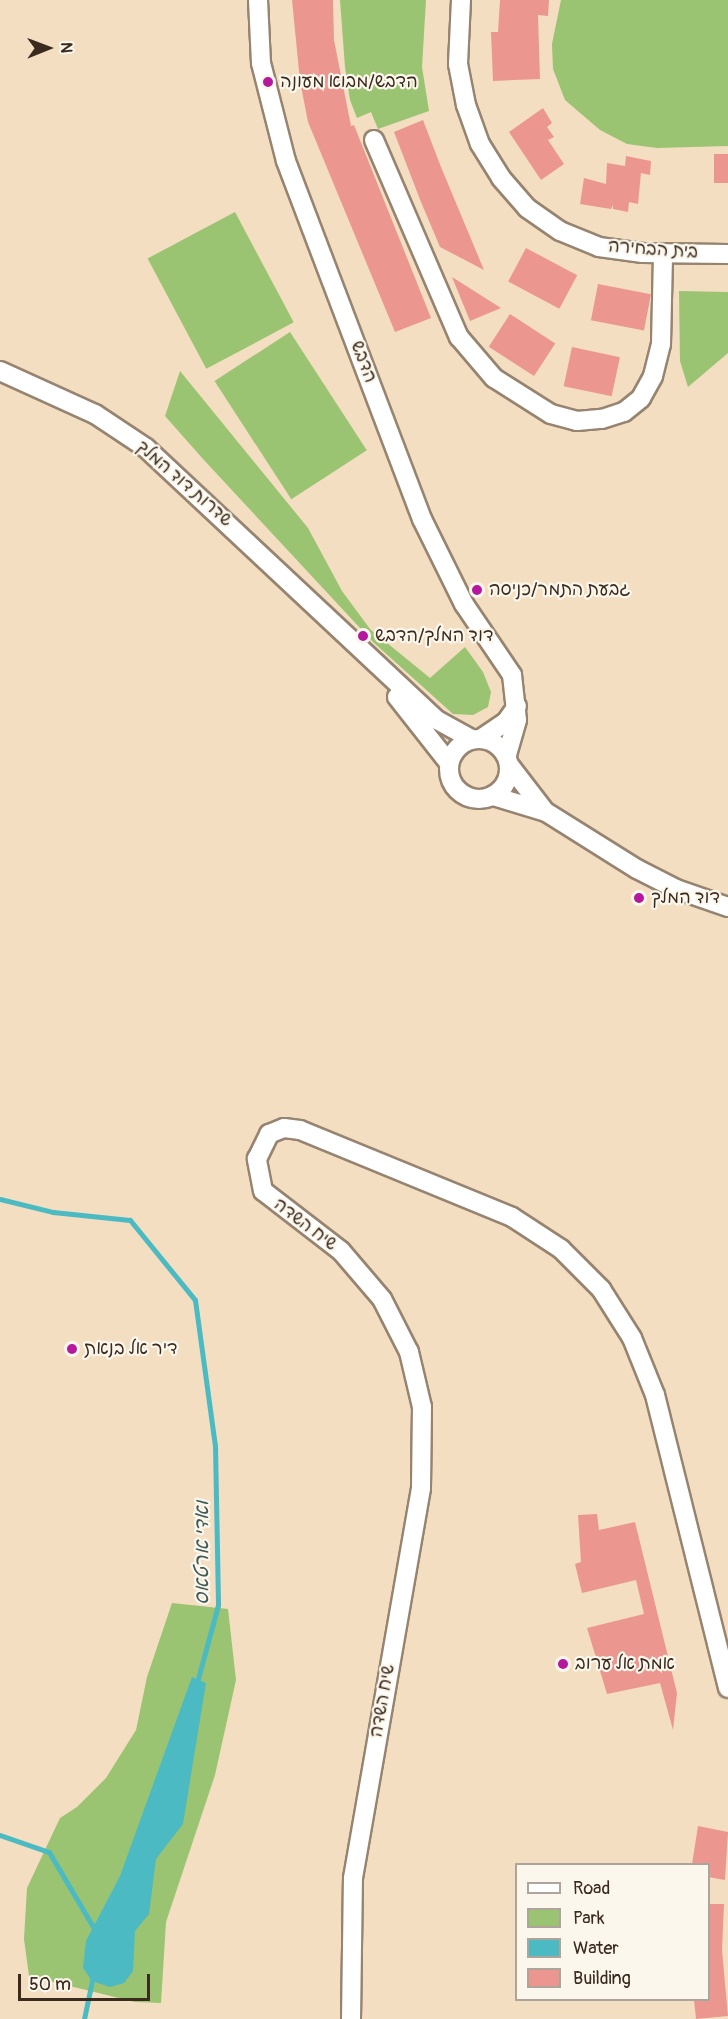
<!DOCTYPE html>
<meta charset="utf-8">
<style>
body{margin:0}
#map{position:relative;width:728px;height:2019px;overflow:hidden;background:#f3dec2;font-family:Pangolin,"Playpen Sans Hebrew",sans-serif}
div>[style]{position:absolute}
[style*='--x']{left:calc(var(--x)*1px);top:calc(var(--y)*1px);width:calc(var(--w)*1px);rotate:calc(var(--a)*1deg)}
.green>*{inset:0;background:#9ac471;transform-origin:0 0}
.water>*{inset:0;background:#4bbac3}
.stream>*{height:5px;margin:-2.5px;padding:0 2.5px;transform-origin:2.5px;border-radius:2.5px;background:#4bbac3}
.building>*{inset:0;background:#ec9690;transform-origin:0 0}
.roads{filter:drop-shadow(2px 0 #978470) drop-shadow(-2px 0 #978470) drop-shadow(0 2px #978470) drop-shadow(0 -2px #978470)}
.minor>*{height:18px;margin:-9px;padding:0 9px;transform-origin:9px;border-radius:9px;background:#fff}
.minor>.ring{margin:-9px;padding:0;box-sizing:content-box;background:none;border:18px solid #fff;border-radius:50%}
.dots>*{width:16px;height:16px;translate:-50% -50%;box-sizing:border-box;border:3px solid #fbf7ec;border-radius:50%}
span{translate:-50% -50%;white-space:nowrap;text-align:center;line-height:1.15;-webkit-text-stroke:4.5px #fbf7ec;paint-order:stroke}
.poi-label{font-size:18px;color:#3b2a1e}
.left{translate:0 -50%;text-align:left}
.street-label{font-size:18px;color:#3b2a1e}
.water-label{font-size:20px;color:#415c58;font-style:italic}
.legend{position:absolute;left:515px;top:1863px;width:195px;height:138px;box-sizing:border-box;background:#fbf7ec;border:2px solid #aea59a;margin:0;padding:8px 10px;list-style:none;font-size:18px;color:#3b2a1e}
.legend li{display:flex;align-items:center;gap:12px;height:30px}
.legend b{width:30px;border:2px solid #aea59a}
.north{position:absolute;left:18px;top:18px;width:60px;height:60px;-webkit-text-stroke:4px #fbf7ec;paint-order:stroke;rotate:89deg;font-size:16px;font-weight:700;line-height:24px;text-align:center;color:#3b2a1e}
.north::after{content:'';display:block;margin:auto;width:21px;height:27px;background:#3b2a1e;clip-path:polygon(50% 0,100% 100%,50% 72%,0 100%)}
.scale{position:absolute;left:18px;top:1974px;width:132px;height:27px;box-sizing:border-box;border:3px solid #3b2a1e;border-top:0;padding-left:8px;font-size:18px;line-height:21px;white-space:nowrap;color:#3b2a1e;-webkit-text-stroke:4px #fbf7ec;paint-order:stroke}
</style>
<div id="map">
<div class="green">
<div style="clip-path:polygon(340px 0,426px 0,422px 67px,429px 111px,378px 129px,371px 112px,357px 118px,350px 100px,345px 67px)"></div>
<div style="clip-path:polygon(561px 0,728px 0,728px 146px,657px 148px,627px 144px,600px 130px,565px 100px,553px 69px,552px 44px)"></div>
<div style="left:235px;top:212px;width:125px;height:99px;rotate:62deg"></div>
<div style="clip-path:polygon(679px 291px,728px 292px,728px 353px,688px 387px,680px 361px)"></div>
<div style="left:290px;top:332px;width:141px;height:90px;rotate:57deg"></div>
<div style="clip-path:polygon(180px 371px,308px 528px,342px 591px,370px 629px,430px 678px,465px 647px,483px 672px,491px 692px,488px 707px,473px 715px,453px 714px,373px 642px,203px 459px,165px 416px)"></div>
<div style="clip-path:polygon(172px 1603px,228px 1609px,236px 1680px,215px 1775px,166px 1922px,161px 2003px,135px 2002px,29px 1976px,24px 1939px,27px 1888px,60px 1818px,77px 1807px,106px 1778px,136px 1730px,147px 1677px)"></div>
</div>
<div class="water">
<div style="clip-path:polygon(192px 1677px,206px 1683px,183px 1824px,156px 1859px,149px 1914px,135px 1931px,133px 1971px,124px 1983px,110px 1987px,92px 1981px,83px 1968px,86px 1941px,120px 1876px)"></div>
</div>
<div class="stream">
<div style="--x:0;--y:1199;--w:55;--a:13.8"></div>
<div style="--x:53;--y:1212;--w:77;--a:5.9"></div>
<div style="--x:130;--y:1220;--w:103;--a:50.9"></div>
<div style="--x:195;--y:1300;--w:147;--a:82.2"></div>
<div style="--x:215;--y:1446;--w:159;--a:88.9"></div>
<div style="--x:218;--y:1605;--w:84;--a:105.2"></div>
<div style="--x:0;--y:1835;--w:52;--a:19.1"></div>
<div style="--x:49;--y:1852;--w:91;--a:59.5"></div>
<div style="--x:84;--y:2019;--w:44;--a:-78.2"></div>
</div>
<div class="building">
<div style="clip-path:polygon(292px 0,333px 0,334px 40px,351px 126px,354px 125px,431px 318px,395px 332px,308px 122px,300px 81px)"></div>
<div style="clip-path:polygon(500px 0,549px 0,548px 16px,538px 15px,540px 79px,493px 81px,491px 32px,498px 32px)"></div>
<div style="clip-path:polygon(543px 108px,552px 123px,547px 127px,554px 137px,548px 140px,564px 164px,541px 180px,509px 132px)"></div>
<div style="clip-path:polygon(423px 120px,441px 167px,484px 270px,440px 247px,421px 202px,394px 132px)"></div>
<div style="left:728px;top:154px;width:29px;height:14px;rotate:90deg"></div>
<div style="clip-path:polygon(626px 156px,651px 161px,650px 175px,641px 173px,638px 204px,629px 202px,628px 212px,613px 209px,613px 205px,611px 209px,580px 204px,584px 178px,606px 184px,607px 163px,625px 166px)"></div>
<div style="left:526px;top:248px;width:58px;height:38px;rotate:28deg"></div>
<div style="clip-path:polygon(452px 277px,501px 308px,470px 321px)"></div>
<div style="left:598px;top:284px;width:54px;height:37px;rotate:11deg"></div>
<div style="left:510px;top:314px;width:54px;height:39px;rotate:33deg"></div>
<div style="left:572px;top:347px;width:49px;height:40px;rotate:12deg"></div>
<div style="clip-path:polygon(597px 1514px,599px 1530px,635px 1522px,677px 1693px,673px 1730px,660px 1683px,607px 1694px,587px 1628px,644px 1614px,636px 1580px,582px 1593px,575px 1564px,581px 1562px,578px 1515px)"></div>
<div style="clip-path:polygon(698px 1826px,728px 1832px,725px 1880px,708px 1877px,708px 1864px,692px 1864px)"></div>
<div style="clip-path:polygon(708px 1904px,724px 1904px,722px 1950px,728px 2016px,696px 2019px,694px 2000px,708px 2000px)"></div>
</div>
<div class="roads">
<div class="minor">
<div style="--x:258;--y:0;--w:63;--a:87.3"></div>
<div style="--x:261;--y:63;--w:101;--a:75.7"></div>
<div style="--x:286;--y:161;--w:383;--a:69.2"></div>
<div style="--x:422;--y:519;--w:95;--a:63.7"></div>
<div style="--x:464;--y:604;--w:86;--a:55.9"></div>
<div style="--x:512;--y:675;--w:45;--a:83.7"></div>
<div style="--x:517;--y:720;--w:37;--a:106"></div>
<div style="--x:461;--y:0;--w:64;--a:92.7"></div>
<div style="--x:458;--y:64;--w:42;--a:79"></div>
<div style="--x:466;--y:105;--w:41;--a:70.3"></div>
<div style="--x:480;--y:144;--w:40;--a:58"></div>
<div style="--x:501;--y:178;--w:40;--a:49"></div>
<div style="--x:527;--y:208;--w:40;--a:34.9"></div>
<div style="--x:560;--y:231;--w:42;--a:22.3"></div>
<div style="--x:599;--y:247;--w:44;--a:7.8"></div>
<div style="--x:643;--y:253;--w:85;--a:0.7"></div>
<div style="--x:374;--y:140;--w:215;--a:66.7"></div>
<div style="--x:459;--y:337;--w:54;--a:49.5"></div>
<div style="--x:494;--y:378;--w:67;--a:32.3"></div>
<div style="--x:551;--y:414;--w:27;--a:15"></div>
<div style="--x:577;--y:421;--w:25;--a:-5"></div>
<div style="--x:602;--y:419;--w:23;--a:-18"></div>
<div style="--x:624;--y:412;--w:22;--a:-39"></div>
<div style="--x:641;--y:398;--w:25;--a:-61"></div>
<div style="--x:653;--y:376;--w:33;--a:-76"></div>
<div style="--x:661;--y:344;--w:91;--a:-88.7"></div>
<div style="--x:0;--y:371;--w:104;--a:24.4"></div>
<div style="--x:95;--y:414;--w:61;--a:33.7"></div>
<div style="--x:146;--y:448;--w:398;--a:43.1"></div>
<div style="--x:437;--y:720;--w:39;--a:29"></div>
<div style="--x:397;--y:697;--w:84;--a:51.8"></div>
<div style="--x:482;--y:738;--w:29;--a:-34"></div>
<div style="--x:506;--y:722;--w:19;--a:-55"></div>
<div class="ring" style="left:449px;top:739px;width:42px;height:42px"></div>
<div style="--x:510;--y:766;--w:54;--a:52.5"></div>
<div style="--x:493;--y:796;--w:55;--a:16.8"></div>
<div style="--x:546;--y:812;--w:107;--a:32.1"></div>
<div style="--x:637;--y:869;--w:44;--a:27.1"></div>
<div style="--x:676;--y:889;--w:55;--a:19.1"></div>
<div style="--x:351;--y:2019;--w:141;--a:-89.2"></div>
<div style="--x:353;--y:1878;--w:396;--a:-80.1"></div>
<div style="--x:421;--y:1488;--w:81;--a:-89.3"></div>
<div style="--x:422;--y:1407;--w:57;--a:-103.3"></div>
<div style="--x:409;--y:1352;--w:59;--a:-117"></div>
<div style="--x:382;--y:1299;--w:63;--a:-130.5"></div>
<div style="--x:341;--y:1251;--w:98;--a:-142.4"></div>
<div style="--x:263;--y:1191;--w:33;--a:-101"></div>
<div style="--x:257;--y:1159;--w:28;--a:-64"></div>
<div style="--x:269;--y:1134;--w:16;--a:-22"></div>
<div style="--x:284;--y:1128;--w:16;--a:7"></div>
<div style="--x:300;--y:1130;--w:229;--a:22.3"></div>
<div style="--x:512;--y:1217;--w:59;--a:33.1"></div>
<div style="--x:561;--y:1249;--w:57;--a:45"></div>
<div style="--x:601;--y:1289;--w:58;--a:57.7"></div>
<div style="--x:632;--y:1338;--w:61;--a:68"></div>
<div style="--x:655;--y:1395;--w:302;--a:76"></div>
</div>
</div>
<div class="dots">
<div style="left:268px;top:82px;background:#b5179e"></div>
<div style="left:477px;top:590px;background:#b5179e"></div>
<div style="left:363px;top:636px;background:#b5179e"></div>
<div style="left:639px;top:898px;background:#b5179e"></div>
<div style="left:72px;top:1349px;background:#b5179e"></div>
<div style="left:563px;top:1664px;background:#b5179e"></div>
</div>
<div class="poi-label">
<span class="left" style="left:280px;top:82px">הדבש/מבוא מעונה</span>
<span class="left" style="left:489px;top:590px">גבעת התמר/כניסה</span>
<span class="left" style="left:375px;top:636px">דוד המלך/הדבש</span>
<span class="left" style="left:651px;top:898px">דוד המלך</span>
<span class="left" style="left:84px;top:1349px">דיר אל בנאת</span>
<span class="left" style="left:575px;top:1664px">אמת אל ערוב</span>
</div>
<div class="street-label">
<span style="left:653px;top:250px;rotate:4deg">בית הבחירה</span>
<span style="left:363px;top:362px;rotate:69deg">הדבש</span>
<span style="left:184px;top:484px;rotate:41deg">שדרות דוד המלך</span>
<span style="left:305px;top:1225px;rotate:37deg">שיח השדה</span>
<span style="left:383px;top:1701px;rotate:-80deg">שיח השדה</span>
</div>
<div class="water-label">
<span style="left:201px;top:1553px;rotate:-90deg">ואדי ארטאס</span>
</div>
<ul class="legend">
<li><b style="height:8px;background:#fff"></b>Road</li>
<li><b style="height:16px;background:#9ac471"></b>Park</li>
<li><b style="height:16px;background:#4bbac3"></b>Water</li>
<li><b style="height:16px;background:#ec9690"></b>Building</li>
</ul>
<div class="north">N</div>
<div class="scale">50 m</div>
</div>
